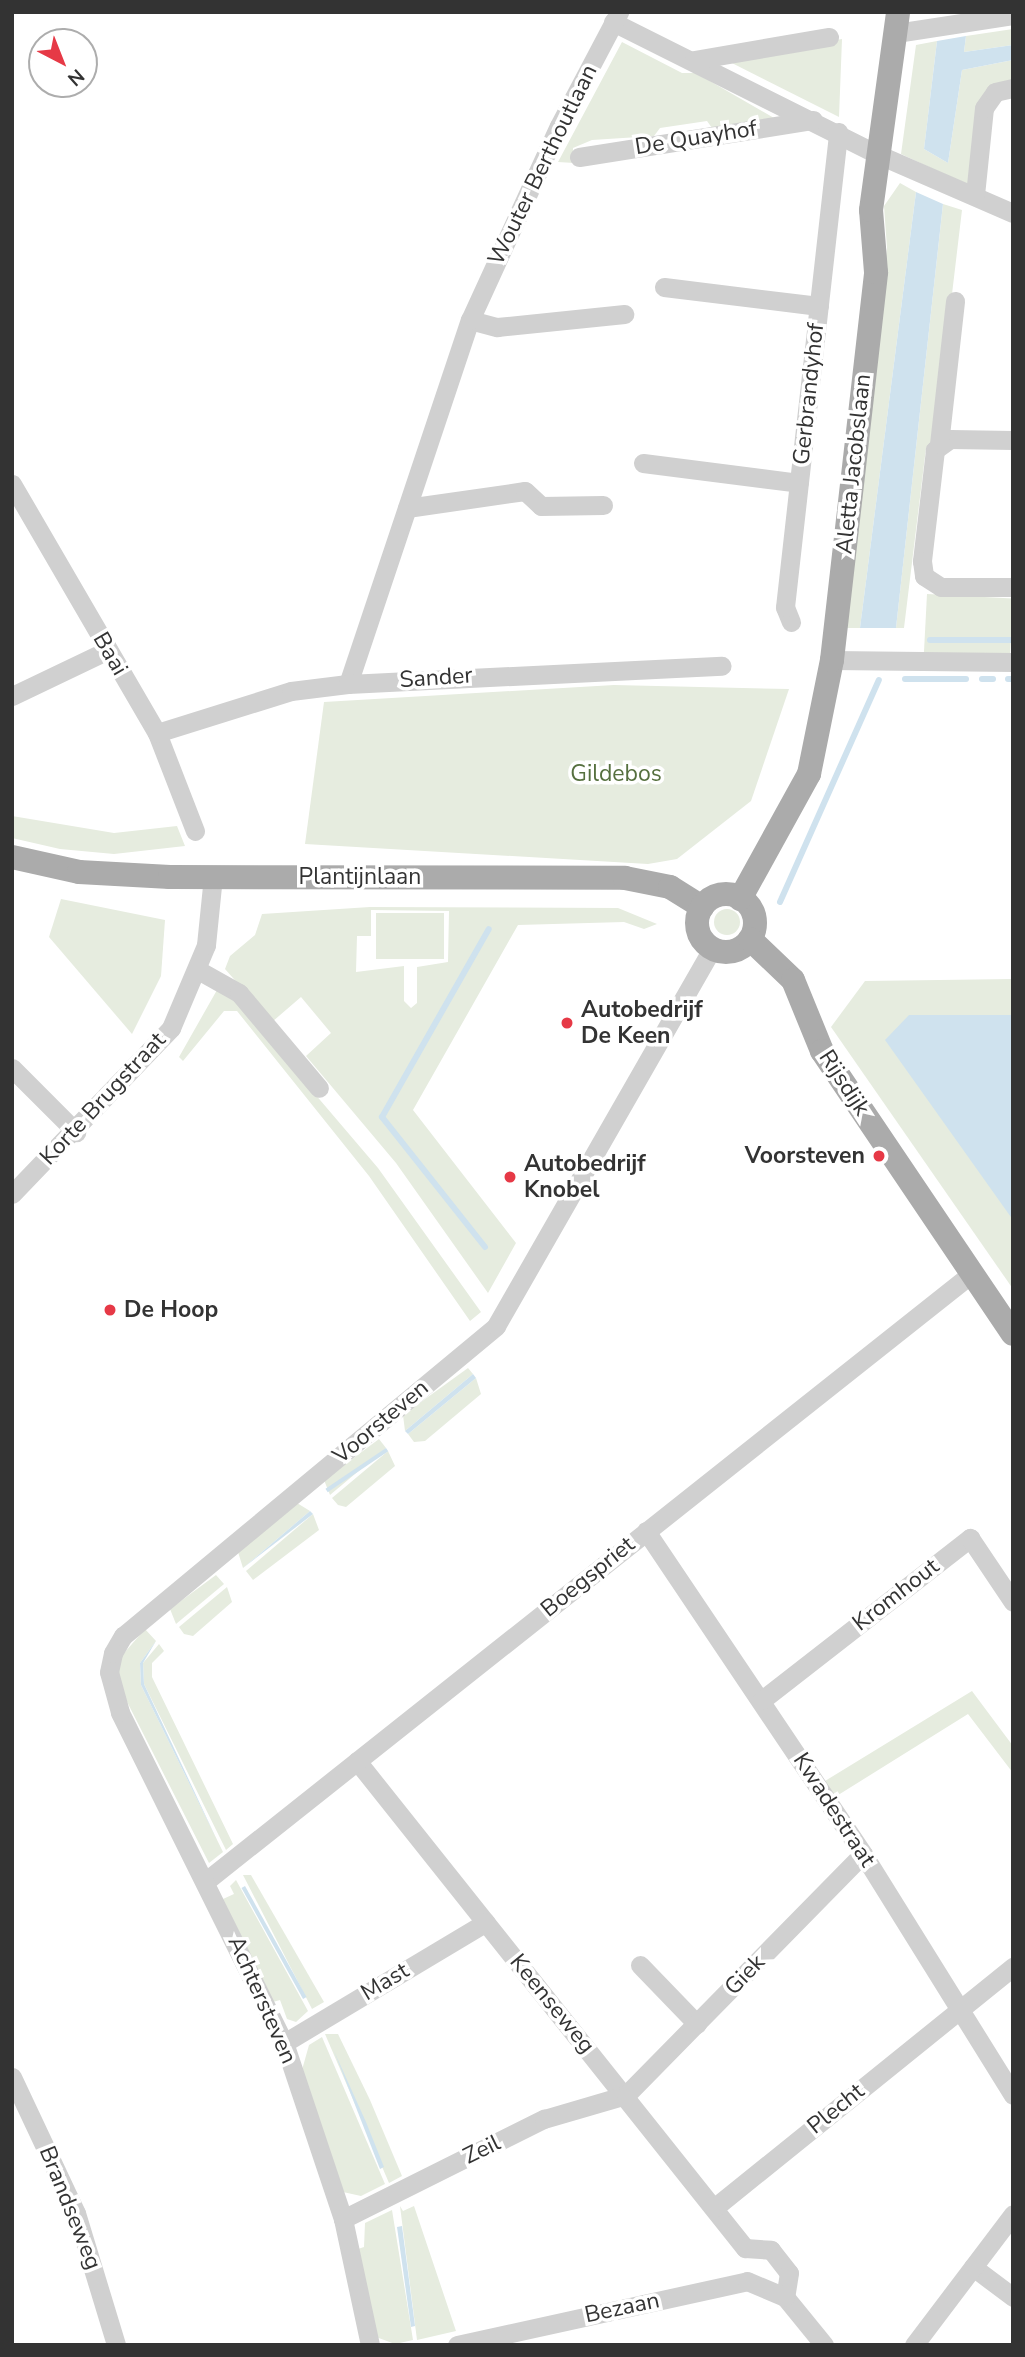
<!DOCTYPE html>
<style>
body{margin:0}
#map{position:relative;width:1025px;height:2357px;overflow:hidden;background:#fff;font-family:"Nunito Sans",sans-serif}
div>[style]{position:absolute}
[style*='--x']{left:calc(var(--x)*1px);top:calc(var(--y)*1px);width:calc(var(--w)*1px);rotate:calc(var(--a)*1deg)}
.green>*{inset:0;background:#e6ecdf;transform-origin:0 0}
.round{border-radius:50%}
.water>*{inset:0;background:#cfe2ee;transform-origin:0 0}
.stream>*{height:6px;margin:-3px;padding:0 3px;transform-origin:3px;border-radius:3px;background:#cfe2ee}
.minor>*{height:19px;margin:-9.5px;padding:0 9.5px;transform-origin:9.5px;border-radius:9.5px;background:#d0d0d0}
.major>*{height:24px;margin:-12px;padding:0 12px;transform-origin:12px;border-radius:12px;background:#ababab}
.major>.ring{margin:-12px;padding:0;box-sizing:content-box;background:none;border:24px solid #ababab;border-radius:50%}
.dots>*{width:19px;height:19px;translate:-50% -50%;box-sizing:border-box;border:4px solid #fff;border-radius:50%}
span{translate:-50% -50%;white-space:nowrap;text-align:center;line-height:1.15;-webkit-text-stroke:7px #fff;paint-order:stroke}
.street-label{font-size:23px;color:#333}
.park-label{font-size:23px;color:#56703f}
.poi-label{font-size:23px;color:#333;font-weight:700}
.left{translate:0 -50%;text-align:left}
.right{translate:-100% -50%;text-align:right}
.frame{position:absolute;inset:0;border:14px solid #333;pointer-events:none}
.north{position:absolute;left:28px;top:28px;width:70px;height:70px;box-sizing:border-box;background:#fff;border:2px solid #adadad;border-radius:50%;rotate:138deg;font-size:19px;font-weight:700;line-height:28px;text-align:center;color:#333}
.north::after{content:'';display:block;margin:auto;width:24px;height:32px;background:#e63946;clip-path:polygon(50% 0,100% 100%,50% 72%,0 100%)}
</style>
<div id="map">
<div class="green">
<div style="clip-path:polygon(1013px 29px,1013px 45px,964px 52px,966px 36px)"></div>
<div style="clip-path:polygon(842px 39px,839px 117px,724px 59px)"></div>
<div style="clip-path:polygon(937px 41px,924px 149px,948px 163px,962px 70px,1013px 60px,1013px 82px,993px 87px,972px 187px,901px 154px,916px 45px)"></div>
<div style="clip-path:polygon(622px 42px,682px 73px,696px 73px,774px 118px,712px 128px,707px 121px,660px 128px,654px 136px,592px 140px,573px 148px,574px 163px,558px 162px)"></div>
<div style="clip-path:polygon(900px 183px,916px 192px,860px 628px,843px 628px,887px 248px,884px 206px)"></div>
<div style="clip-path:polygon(943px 204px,962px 210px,935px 437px,926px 448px,904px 628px,896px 628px)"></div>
<div style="left:927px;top:594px;width:86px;height:59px;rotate:3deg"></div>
<div style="clip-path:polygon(614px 685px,789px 689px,751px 801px,677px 859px,648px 864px,305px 844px,324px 702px)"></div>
<div style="clip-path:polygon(12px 816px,114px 833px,177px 826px,185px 846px,114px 854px,60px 849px,12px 838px)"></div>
<div style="clip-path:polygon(61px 899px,165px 920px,161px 976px,132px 1034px,49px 937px)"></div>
<div style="clip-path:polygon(evenodd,370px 907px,618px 908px,657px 924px,644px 929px,624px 922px,518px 925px,413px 1110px,516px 1243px,488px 1293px,396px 1163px,306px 1056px,331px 1033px,301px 997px,272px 1022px,225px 969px,230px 956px,255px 935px,262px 914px,370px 907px,371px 910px,449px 911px,448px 962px,417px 967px,417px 1003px,411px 1008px,404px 1001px,404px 966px,356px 972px,357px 936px,371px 936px,371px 910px)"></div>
<div class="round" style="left:714px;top:909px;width:26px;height:26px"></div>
<div style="left:376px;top:913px;width:68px;height:46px"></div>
<div style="clip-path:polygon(1013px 979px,1013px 1289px,831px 1027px,865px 981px)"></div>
<div style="clip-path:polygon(217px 990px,233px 998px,378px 1168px,481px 1312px,470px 1321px,369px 1176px,237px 1011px,224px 1011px,183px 1061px,179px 1057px)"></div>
<div style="clip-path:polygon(468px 1368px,473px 1374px,405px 1431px,403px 1415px)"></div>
<div style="clip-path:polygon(476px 1378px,481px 1394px,425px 1441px,414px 1442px,408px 1434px)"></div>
<div style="clip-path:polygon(379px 1439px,386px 1448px,330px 1495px,324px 1480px)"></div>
<div style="clip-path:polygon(388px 1451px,395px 1466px,346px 1507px,338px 1505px,332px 1498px)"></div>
<div style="clip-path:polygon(297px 1503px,310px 1511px,243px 1568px,238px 1552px)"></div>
<div style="clip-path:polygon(313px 1514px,319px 1530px,253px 1580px,246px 1571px)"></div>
<div style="clip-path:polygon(216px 1575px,224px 1584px,176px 1624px,170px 1609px)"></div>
<div style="clip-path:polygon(227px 1587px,232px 1602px,193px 1636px,184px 1634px,179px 1627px)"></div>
<div style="clip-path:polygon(145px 1629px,156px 1641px,140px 1663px,141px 1685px,223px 1852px,209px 1863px,120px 1688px,118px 1660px)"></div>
<div style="clip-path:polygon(159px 1644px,164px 1651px,152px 1663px,152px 1677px,233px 1844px,226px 1850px,144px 1684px,143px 1663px)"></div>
<div style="clip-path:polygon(972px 1691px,1013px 1746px,1013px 1773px,968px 1714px,835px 1797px,825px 1781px)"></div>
<div style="clip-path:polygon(243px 1875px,251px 1875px,324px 2002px,312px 2009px)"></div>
<div style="clip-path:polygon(236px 1880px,308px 2011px,296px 2022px,287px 2019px,280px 2000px,273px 2002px,223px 1899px,234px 1894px,230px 1886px)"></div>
<div style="clip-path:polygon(325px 2034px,338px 2034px,370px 2100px,402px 2176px,389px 2183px)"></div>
<div style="clip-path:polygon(322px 2037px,385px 2184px,361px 2196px,343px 2192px,302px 2070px,309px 2045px)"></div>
<div style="clip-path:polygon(400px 2206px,403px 2211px,414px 2206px,456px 2331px,417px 2340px)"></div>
<div style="clip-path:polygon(392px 2210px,413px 2340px,395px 2344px,376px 2337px,358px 2249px,364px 2247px,365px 2223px)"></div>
</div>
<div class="water">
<div style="clip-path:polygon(966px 36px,964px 52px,1013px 45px,1013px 60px,962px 70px,948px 163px,924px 149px,937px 41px)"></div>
<div style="clip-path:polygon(916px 192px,943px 204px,896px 628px,860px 628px)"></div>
<div style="clip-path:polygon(909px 1015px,1013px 1015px,1013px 1220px,885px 1040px)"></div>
<div style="clip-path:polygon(473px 1374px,476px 1378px,408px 1434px,405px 1431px)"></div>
<div style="left:386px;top:1448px;width:4px;height:73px;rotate:56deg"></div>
<div style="clip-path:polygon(310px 1511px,313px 1514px,243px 1568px)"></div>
<div style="clip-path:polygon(156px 1641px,143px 1663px,144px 1684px,217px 1840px,141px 1685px,140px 1663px)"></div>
<div style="left:245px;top:1886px;width:127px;height:4px;rotate:61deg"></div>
<div style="clip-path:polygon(334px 2051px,366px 2122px,384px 2167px,380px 2169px)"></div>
<div style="clip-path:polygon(402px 2226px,415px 2326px,411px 2327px,397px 2227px)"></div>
</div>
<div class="stream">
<div style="--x:930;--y:640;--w:83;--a:0"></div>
<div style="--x:905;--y:679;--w:61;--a:0"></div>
<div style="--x:982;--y:679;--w:11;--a:0"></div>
<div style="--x:1008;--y:679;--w:5;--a:0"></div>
<div style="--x:780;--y:902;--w:243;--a:-66"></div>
<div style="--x:485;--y:1247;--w:166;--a:-128.4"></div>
<div style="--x:382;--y:1117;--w:216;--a:-60.4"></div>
</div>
<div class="minor">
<div style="--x:613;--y:22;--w:295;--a:26.6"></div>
<div style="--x:877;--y:154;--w:148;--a:23.5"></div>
<div style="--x:896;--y:33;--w:118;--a:-8.7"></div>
<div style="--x:694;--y:60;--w:137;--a:-9.7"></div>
<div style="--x:579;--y:157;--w:237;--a:-9"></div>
<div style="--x:975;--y:195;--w:87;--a:-84.1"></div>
<div style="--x:984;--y:108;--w:19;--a:-55"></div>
<div style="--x:995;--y:92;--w:18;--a:-13"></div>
<div style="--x:664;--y:287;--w:156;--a:7"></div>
<div style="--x:470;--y:320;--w:28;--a:15"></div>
<div style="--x:497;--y:327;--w:128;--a:-5.8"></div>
<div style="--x:1013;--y:440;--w:63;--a:-179.1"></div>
<div style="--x:950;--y:439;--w:19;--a:144"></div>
<div style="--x:935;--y:450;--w:112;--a:96.7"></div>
<div style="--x:922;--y:561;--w:15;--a:82"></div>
<div style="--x:924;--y:576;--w:20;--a:33"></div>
<div style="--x:941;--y:587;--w:72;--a:0"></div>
<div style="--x:939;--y:444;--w:144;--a:-83.6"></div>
<div style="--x:643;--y:463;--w:157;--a:7.3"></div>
<div style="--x:12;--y:484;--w:288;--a:59.8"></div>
<div style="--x:157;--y:733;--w:105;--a:68.8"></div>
<div style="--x:407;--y:508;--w:119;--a:-8.2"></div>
<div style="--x:525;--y:491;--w:22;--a:43"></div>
<div style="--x:541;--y:506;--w:62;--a:-0.9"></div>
<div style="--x:791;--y:622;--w:16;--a:-112"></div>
<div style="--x:785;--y:607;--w:478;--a:-83.6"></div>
<div style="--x:832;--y:660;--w:181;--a:0.6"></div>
<div style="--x:348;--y:684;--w:384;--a:-71.5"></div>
<div style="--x:470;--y:320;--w:213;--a:-65.4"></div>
<div style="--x:559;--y:126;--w:129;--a:-62.2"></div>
<div style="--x:12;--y:696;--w:106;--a:-25.6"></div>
<div style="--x:157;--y:733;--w:140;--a:-17.4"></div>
<div style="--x:291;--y:691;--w:57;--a:-7"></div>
<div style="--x:348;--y:684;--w:374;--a:-2.8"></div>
<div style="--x:198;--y:970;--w:47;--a:29.3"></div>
<div style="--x:239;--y:993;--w:124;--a:49.9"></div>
<div style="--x:12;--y:1068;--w:91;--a:45"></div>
<div style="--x:12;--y:1194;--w:230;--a:-46.2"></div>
<div style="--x:171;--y:1028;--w:90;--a:-67.1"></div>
<div style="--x:206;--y:945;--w:69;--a:-84.2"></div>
<div style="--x:646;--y:1531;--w:389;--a:56.1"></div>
<div style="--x:863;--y:1854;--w:284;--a:58.1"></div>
<div style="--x:762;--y:1700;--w:264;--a:-37.9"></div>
<div style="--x:970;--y:1538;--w:77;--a:56.1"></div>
<div style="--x:357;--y:1761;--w:623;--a:51.46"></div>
<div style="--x:745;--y:2248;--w:26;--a:4"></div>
<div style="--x:771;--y:2250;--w:29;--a:52"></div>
<div style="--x:789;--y:2273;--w:24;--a:99"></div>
<div style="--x:785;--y:2297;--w:62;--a:50.9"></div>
<div style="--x:206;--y:1881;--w:977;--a:-38.43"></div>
<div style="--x:640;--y:1965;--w:82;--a:46"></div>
<div style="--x:284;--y:2043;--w:235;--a:-30.9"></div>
<div style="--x:12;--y:2077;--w:150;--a:64.8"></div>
<div style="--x:76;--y:2213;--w:138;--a:73.1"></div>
<div style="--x:714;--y:2208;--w:384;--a:-38.9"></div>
<div style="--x:343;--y:2219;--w:225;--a:-26.5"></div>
<div style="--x:544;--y:2119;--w:85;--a:-16.3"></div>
<div style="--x:626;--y:2095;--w:338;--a:-45.5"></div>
<div style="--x:973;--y:2267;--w:50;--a:36.9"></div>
<div style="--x:370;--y:2345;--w:129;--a:-102.1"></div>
<div style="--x:343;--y:2219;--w:186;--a:-108.5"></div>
<div style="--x:284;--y:2043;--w:369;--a:-116.4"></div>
<div style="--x:120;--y:1712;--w:41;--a:-105.4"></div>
<div style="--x:109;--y:1672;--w:19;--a:-78"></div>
<div style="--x:113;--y:1653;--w:20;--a:-60"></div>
<div style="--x:123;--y:1636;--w:485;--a:-39.7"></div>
<div style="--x:496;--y:1326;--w:434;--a:-60.2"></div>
<div style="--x:457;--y:2345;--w:297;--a:-12.4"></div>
<div style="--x:747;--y:2281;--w:41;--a:22.8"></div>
<div style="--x:914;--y:2345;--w:164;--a:-52.9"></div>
</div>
<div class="major">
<div style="--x:12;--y:857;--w:69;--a:12.6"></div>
<div style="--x:79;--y:872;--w:91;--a:3.1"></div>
<div style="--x:170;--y:877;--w:455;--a:0.1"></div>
<div style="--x:625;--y:878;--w:46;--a:11.3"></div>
<div style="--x:670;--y:887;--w:38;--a:32"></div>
<div class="ring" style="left:697px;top:894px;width:34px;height:34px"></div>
<div style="--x:740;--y:899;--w:143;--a:-61.1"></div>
<div style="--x:809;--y:774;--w:116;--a:-78.6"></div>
<div style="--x:832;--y:660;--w:390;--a:-83.5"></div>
<div style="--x:876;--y:272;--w:62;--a:-94.6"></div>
<div style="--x:871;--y:210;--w:200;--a:-82.2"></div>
<div style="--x:750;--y:939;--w:59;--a:43.6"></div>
<div style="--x:793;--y:980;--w:77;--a:67.8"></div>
<div style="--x:822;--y:1051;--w:341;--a:56"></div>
</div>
<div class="dots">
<div style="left:567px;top:1023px;background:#e63946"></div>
<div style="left:879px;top:1156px;background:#e63946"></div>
<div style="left:510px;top:1177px;background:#e63946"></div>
<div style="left:110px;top:1310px;background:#e63946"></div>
</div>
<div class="street-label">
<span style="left:696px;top:138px;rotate:-9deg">De Quayhof</span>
<span style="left:543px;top:165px;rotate:-64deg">Wouter Berthoutlaan</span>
<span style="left:809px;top:394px;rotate:-84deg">Gerbrandyhof</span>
<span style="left:854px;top:464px;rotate:-84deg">Aletta Jacobslaan</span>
<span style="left:110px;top:654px;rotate:60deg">Baai</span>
<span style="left:436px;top:678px;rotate:-4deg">Sander</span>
<span style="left:360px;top:877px">Plantijnlaan</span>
<span style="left:844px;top:1083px;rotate:57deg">Rijsdijk</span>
<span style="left:103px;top:1099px;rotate:-47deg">Korte Brugstraat</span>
<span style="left:381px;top:1422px;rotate:-40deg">Voorsteven</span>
<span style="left:588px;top:1577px;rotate:-39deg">Boegspriet</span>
<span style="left:896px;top:1595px;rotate:-38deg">Kromhout</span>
<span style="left:834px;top:1810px;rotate:57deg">Kwadestraat</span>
<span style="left:745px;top:1975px;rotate:-46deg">Giek</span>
<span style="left:385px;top:1982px;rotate:-31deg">Mast</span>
<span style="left:262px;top:2000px;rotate:66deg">Achtersteven</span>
<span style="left:552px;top:2004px;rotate:51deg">Keenseweg</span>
<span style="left:836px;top:2109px;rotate:-39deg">Plecht</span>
<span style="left:482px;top:2150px;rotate:-26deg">Zeil</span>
<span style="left:70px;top:2208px;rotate:68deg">Brandseweg</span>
<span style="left:622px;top:2308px;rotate:-12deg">Bezaan</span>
</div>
<div class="park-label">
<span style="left:616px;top:774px">Gildebos</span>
</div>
<div class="poi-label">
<span class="left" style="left:581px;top:1023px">Autobedrijf<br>De Keen</span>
<span class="right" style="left:865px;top:1156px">Voorsteven</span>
<span class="left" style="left:524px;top:1177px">Autobedrijf<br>Knobel</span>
<span class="left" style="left:124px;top:1310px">De Hoop</span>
</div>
<div class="frame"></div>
<div class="north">N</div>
</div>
